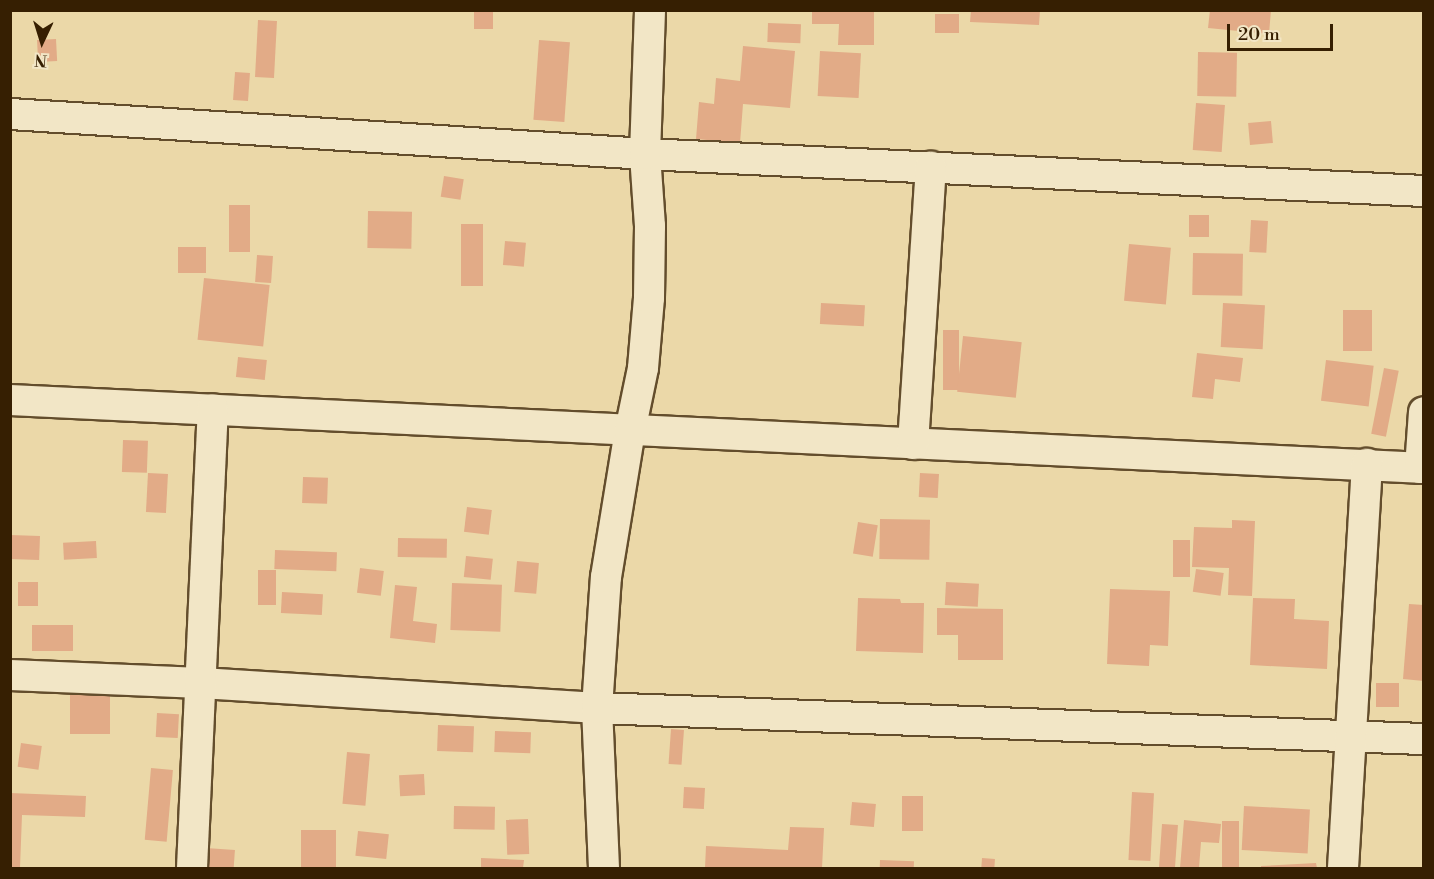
<!DOCTYPE html>
<style>
body{margin:0}
#map{position:relative;width:1434px;height:879px;overflow:hidden;background:#ebd8a8;font-family:"Libre Bodoni",serif}
div>[style]{position:absolute}
[style*='--x']{left:calc(var(--x)*1px);top:calc(var(--y)*1px);width:calc(var(--w)*1px);rotate:calc(var(--a)*1deg)}
.building>*{inset:0;background:#e2ab87;transform-origin:0 0}
.roads{filter:drop-shadow(2px 0 #634d2c) drop-shadow(-2px 0 #634d2c) drop-shadow(0 2px #634d2c) drop-shadow(0 -2px #634d2c)}
.minor>*{height:30px;margin:-15px;padding:0 15px;transform-origin:15px;border-radius:15px;background:#f2e6c6}
span{translate:-50% -50%;white-space:nowrap;text-align:center;line-height:1.15;-webkit-text-stroke:4.5px #f2e6c6;paint-order:stroke}
.frame{position:absolute;inset:0;border:12px solid #361f02;pointer-events:none}
.north{position:absolute;left:12px;top:12px;width:60px;height:60px;-webkit-text-stroke:4px #f2e6c6;paint-order:stroke;rotate:184deg;font-size:16px;font-weight:700;line-height:24px;text-align:center;color:#361f02}
.north::after{content:'';display:block;margin:auto;width:21px;height:27px;background:#361f02;clip-path:polygon(50% 0,100% 100%,50% 72%,0 100%)}
.scale{position:absolute;left:1227px;top:24px;width:106px;height:27px;box-sizing:border-box;border:3px solid #361f02;border-top:0;padding-left:8px;font-size:18px;line-height:21px;white-space:nowrap;color:#361f02;-webkit-text-stroke:4px #f2e6c6;paint-order:stroke}
</style>
<div id="map">
<div class="building">
<div style="left:474px;top:10px;width:19px;height:19px"></div>
<div style="clip-path:polygon(812px 10px,874px 10px,874px 45px,838px 45px,839px 24px,812px 24px)"></div>
<div style="clip-path:polygon(971px 10px,1040px 10px,1039px 25px,970px 22px)"></div>
<div style="clip-path:polygon(1210px 10px,1271px 10px,1269px 34px,1208px 28px)"></div>
<div style="left:959px;top:14px;width:19px;height:24px;rotate:90deg"></div>
<div style="left:258px;top:20px;width:19px;height:57px;rotate:3deg"></div>
<div style="left:768px;top:23px;width:33px;height:19px;rotate:2deg"></div>
<div style="left:56px;top:39px;width:22px;height:19px;rotate:87deg"></div>
<div style="left:539px;top:40px;width:31px;height:80px;rotate:4deg"></div>
<div style="clip-path:polygon(743px 46px,795px 51px,790px 108px,743px 104px,740px 143px,696px 139px,699px 102px,714px 104px,716px 78px,740px 81px)"></div>
<div style="left:820px;top:51px;width:41px;height:45px;rotate:3deg"></div>
<div style="left:1198px;top:52px;width:39px;height:44px;rotate:1deg"></div>
<div style="left:235px;top:72px;width:15px;height:28px;rotate:4deg"></div>
<div style="left:1196px;top:103px;width:29px;height:47px;rotate:4deg"></div>
<div style="left:1271px;top:121px;width:22px;height:23px;rotate:85deg"></div>
<div style="left:444px;top:176px;width:20px;height:21px;rotate:9deg"></div>
<div style="left:229px;top:205px;width:21px;height:47px"></div>
<div style="left:368px;top:211px;width:44px;height:37px;rotate:1deg"></div>
<div style="left:1189px;top:215px;width:20px;height:22px"></div>
<div style="left:1251px;top:220px;width:17px;height:32px;rotate:3deg"></div>
<div style="left:461px;top:224px;width:22px;height:62px"></div>
<div style="left:505px;top:241px;width:21px;height:24px;rotate:5deg"></div>
<div style="left:1129px;top:244px;width:42px;height:57px;rotate:5deg"></div>
<div style="left:178px;top:247px;width:28px;height:26px"></div>
<div style="left:1193px;top:253px;width:50px;height:42px;rotate:1deg"></div>
<div style="left:257px;top:255px;width:16px;height:27px;rotate:4deg"></div>
<div style="left:204px;top:278px;width:66px;height:62px;rotate:6deg"></div>
<div style="left:821px;top:303px;width:44px;height:21px;rotate:3deg"></div>
<div style="left:1223px;top:303px;width:42px;height:44px;rotate:3deg"></div>
<div style="left:1343px;top:310px;width:29px;height:41px"></div>
<div style="left:943px;top:330px;width:16px;height:60px"></div>
<div style="left:963px;top:336px;width:59px;height:56px;rotate:6deg"></div>
<div style="clip-path:polygon(1197px 353px,1243px 358px,1240px 382px,1215px 379px,1213px 399px,1192px 397px)"></div>
<div style="left:238px;top:357px;width:29px;height:20px;rotate:6deg"></div>
<div style="left:1326px;top:360px;width:48px;height:41px;rotate:7deg"></div>
<div style="left:1384px;top:368px;width:15px;height:67px;rotate:11deg"></div>
<div style="left:123px;top:440px;width:25px;height:32px;rotate:2deg"></div>
<div style="left:148px;top:473px;width:20px;height:39px;rotate:3deg"></div>
<div style="left:920px;top:473px;width:19px;height:24px;rotate:3deg"></div>
<div style="left:303px;top:477px;width:25px;height:26px;rotate:2deg"></div>
<div style="left:467px;top:507px;width:25px;height:25px;rotate:7deg"></div>
<div style="left:880px;top:519px;width:50px;height:40px;rotate:1deg"></div>
<div style="clip-path:polygon(1232px 520px,1255px 521px,1252px 596px,1228px 595px,1229px 568px,1192px 567px,1194px 527px,1232px 528px)"></div>
<div style="left:858px;top:522px;width:20px;height:32px;rotate:9deg"></div>
<div style="left:10px;top:535px;width:30px;height:24px;rotate:2deg"></div>
<div style="left:398px;top:538px;width:49px;height:19px;rotate:1deg"></div>
<div style="left:1173px;top:540px;width:17px;height:37px"></div>
<div style="left:96px;top:541px;width:17px;height:33px;rotate:87deg"></div>
<div style="left:275px;top:550px;width:62px;height:19px;rotate:2deg"></div>
<div style="left:466px;top:556px;width:27px;height:21px;rotate:6deg"></div>
<div style="left:517px;top:561px;width:22px;height:31px;rotate:5deg"></div>
<div style="left:360px;top:568px;width:24px;height:25px;rotate:7deg"></div>
<div style="left:1196px;top:569px;width:28px;height:23px;rotate:8deg"></div>
<div style="left:258px;top:570px;width:18px;height:35px"></div>
<div style="left:18px;top:582px;width:20px;height:24px"></div>
<div style="left:946px;top:582px;width:33px;height:23px;rotate:3deg"></div>
<div style="left:452px;top:583px;width:50px;height:47px;rotate:2deg"></div>
<div style="clip-path:polygon(395px 585px,417px 587px,413px 621px,437px 624px,435px 643px,390px 638px)"></div>
<div style="clip-path:polygon(1110px 589px,1170px 591px,1168px 646px,1150px 645px,1149px 666px,1107px 664px)"></div>
<div style="left:282px;top:592px;width:41px;height:21px;rotate:3deg"></div>
<div style="clip-path:polygon(858px 598px,900px 599px,901px 603px,924px 603px,923px 653px,856px 651px)"></div>
<div style="clip-path:polygon(1253px 598px,1295px 599px,1294px 619px,1329px 621px,1327px 669px,1250px 665px)"></div>
<div style="clip-path:polygon(1409px 604px,1424px 605px,1424px 681px,1403px 679px)"></div>
<div style="clip-path:polygon(937px 608px,1003px 609px,1003px 660px,958px 660px,958px 635px,937px 635px)"></div>
<div style="left:32px;top:625px;width:41px;height:26px"></div>
<div style="left:1376px;top:683px;width:23px;height:24px"></div>
<div style="left:70px;top:695px;width:40px;height:39px"></div>
<div style="left:157px;top:713px;width:22px;height:24px;rotate:3deg"></div>
<div style="left:438px;top:725px;width:36px;height:26px;rotate:2deg"></div>
<div style="left:671px;top:729px;width:13px;height:35px;rotate:4deg"></div>
<div style="left:495px;top:731px;width:36px;height:21px;rotate:2deg"></div>
<div style="left:21px;top:743px;width:21px;height:24px;rotate:8deg"></div>
<div style="left:347px;top:752px;width:23px;height:52px;rotate:5deg"></div>
<div style="left:151px;top:768px;width:22px;height:72px;rotate:5deg"></div>
<div style="left:424px;top:774px;width:21px;height:25px;rotate:87deg"></div>
<div style="left:684px;top:787px;width:21px;height:21px;rotate:3deg"></div>
<div style="left:1132px;top:792px;width:22px;height:68px;rotate:3deg"></div>
<div style="clip-path:polygon(10px 793px,86px 796px,85px 817px,22px 815px,20px 868px,10px 868px)"></div>
<div style="left:923px;top:796px;width:35px;height:21px;rotate:90deg"></div>
<div style="left:852px;top:802px;width:24px;height:23px;rotate:5deg"></div>
<div style="left:454px;top:806px;width:41px;height:23px;rotate:1deg"></div>
<div style="left:1244px;top:806px;width:66px;height:44px;rotate:3deg"></div>
<div style="left:528px;top:819px;width:35px;height:22px;rotate:88deg"></div>
<div style="clip-path:polygon(1184px 820px,1221px 824px,1219px 843px,1201px 842px,1199px 868px,1180px 868px)"></div>
<div style="left:1222px;top:821px;width:17px;height:46px"></div>
<div style="left:1162px;top:824px;width:16px;height:44px;rotate:4deg"></div>
<div style="clip-path:polygon(790px 827px,824px 828px,822px 868px,705px 868px,706px 846px,788px 850px)"></div>
<div style="left:301px;top:830px;width:35px;height:38px"></div>
<div style="left:358px;top:831px;width:31px;height:25px;rotate:6deg"></div>
<div style="left:206px;top:848px;width:29px;height:20px;rotate:4deg"></div>
<div style="clip-path:polygon(481px 858px,524px 860px,523px 868px,481px 868px)"></div>
<div style="left:982px;top:858px;width:13px;height:10px;rotate:4deg"></div>
<div style="left:880px;top:860px;width:34px;height:8px;rotate:2deg"></div>
<div style="clip-path:polygon(1316px 863px,1317px 868px,1261px 868px,1261px 866px)"></div>
</div>
<div class="roads">
<div class="minor">
<div style="--x:10;--y:114;--w:636;--a:3.6"></div>
<div style="--x:645;--y:154;--w:780;--a:2.72"></div>
<div style="--x:10;--y:400;--w:1416;--a:2.75"></div>
<div style="--x:913;--y:444;--w:278;--a:-86.3"></div>
<div style="--x:1420;--y:468;--w:56;--a:-85.9"></div>
<div style="--x:10;--y:675;--w:191;--a:2.4"></div>
<div style="--x:201;--y:683;--w:397;--a:3.6"></div>
<div style="--x:597;--y:708;--w:828;--a:2.15"></div>
<div style="--x:192;--y:868;--w:459;--a:-87.4"></div>
<div style="--x:604;--y:868;--w:160;--a:-92.5"></div>
<div style="--x:597;--y:708;--w:131;--a:-86.1"></div>
<div style="--x:606;--y:577;--w:148;--a:-80.7"></div>
<div style="--x:630;--y:431;--w:64;--a:-78.3"></div>
<div style="--x:643;--y:368;--w:70;--a:-85.1"></div>
<div style="--x:649;--y:298;--w:72;--a:-89.2"></div>
<div style="--x:650;--y:226;--w:72;--a:-94"></div>
<div style="--x:645;--y:154;--w:144;--a:-88"></div>
<div style="--x:1343;--y:868;--w:405;--a:-86.6"></div>
</div>
</div>
<div class="frame"></div>
<div class="north">N</div>
<div class="scale">20 m</div>
</div>
